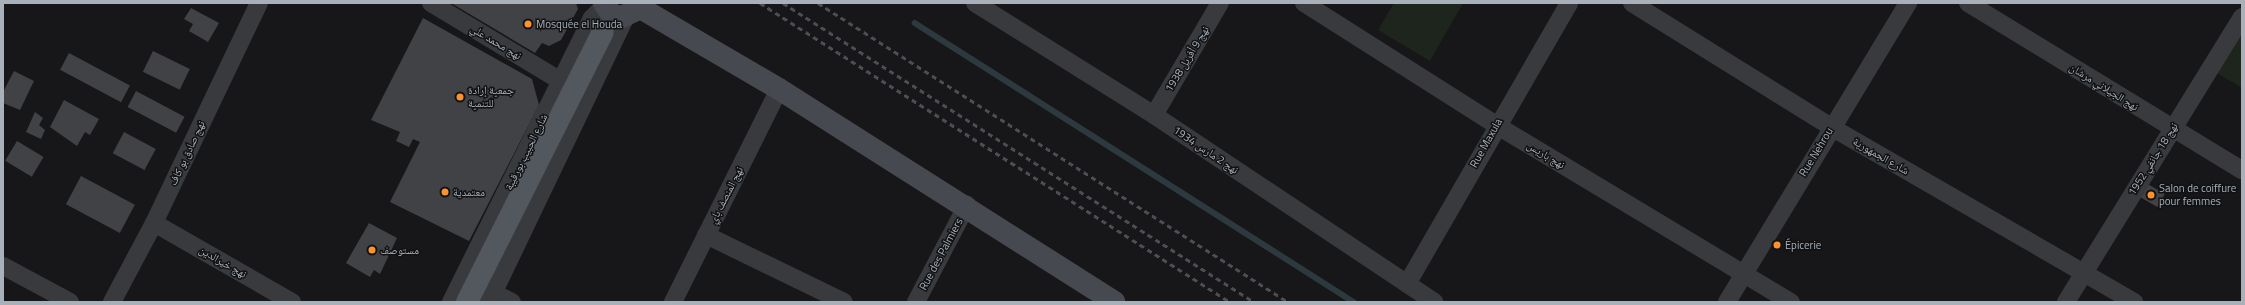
<!DOCTYPE html>
<meta charset="utf-8">
<style>
body{margin:0}
#map{position:relative;width:2245px;height:305px;overflow:hidden;background:#171719;font-family:"Titillium Web","Noto Naskh Arabic",sans-serif}
div>[style]{position:absolute}
[style*='--x']{left:calc(var(--x)*1px);top:calc(var(--y)*1px);width:calc(var(--w)*1px);rotate:calc(var(--a)*1deg)}
.green>*{inset:0;background:#1d251c}
.stream>*{height:5.5px;margin:-2.75px;padding:0 2.75px;transform-origin:2.75px;border-radius:2.75px;background:#2c393e}
.building>*{inset:0;background:#414246;transform-origin:0 0}
.street>*{height:18px;margin:-9px;padding:0 9px;transform-origin:9px;border-radius:9px;background:#383a3e}
.secondary>*{height:22px;margin:-11px;padding:0 11px;transform-origin:11px;border-radius:11px;background:#46494f}
.primary>*{height:22px;margin:-11px;padding:0 11px;transform-origin:11px;border-radius:11px;background:#53575e}
.rail>*{height:3px;margin-top:-1.5px;transform-origin:0;background:repeating-linear-gradient(90deg,#4b4e54 0 5px,transparent 0 9px)}
.dots>*{width:11px;height:11px;translate:-50% -50%;box-sizing:border-box;border:2px solid #121214;border-radius:50%}
span{translate:-50% -50%;white-space:nowrap;text-align:center;line-height:1.15;-webkit-text-stroke:3px #121214;paint-order:stroke}
.poi-label{font-size:11px;color:#a8b1ba}
.left{translate:0 -50%;text-align:left}
.street-label{font-size:11px;color:#a8b1ba}
.frame{position:absolute;inset:0;border:4px solid #a8b1ba;pointer-events:none}
</style>
<div id="map">
<div class="green">
<div style="clip-path:polygon(1394px 3px,1463px 3px,1430px 61px,1378px 30px)"></div>
<div style="clip-path:polygon(2242px 21px,2242px 88px,2212px 70px)"></div>
</div>
<div class="stream">
<div style="--x:915;--y:23;--w:520;--a:32.44"></div>
</div>
<div class="building">
<div style="clip-path:polygon(451px 3px,576px 3px,578px 9px,561px 40px,549px 46px,542px 43px,535px 53px)"></div>
<div style="clip-path:polygon(191px 8px,219px 23px,208px 42px,189px 31px,193px 24px,184px 19px)"></div>
<div style="clip-path:polygon(423px 18px,532px 79px,539px 105px,469px 241px,390px 202px,420px 142px,413px 139px,409px 147px,396px 141px,400px 132px,371px 120px)"></div>
<div style="left:153px;top:51px;width:41px;height:23px;rotate:26deg"></div>
<div style="left:69px;top:53px;width:69px;height:19px;rotate:28deg"></div>
<div style="clip-path:polygon(14px 71px,34px 81px,20px 110px,3px 103px,3px 92px)"></div>
<div style="left:136px;top:91px;width:55px;height:18px;rotate:28deg"></div>
<div style="clip-path:polygon(64px 100px,99px 119px,90px 135px,85px 132px,77px 146px,50px 127px)"></div>
<div style="clip-path:polygon(35px 112px,43px 118px,39px 125px,45px 130px,41px 139px,26px 132px)"></div>
<div style="left:124px;top:132px;width:36px;height:24px;rotate:28deg"></div>
<div style="left:17px;top:141px;width:31px;height:23px;rotate:31deg"></div>
<div style="left:81px;top:176px;width:61px;height:32px;rotate:28deg"></div>
<div style="left:2144px;top:182px;width:24px;height:15px;rotate:30deg"></div>
<div style="clip-path:polygon(369px 223px,397px 238px,380px 274px,374px 270px,370px 277px,346px 263px)"></div>
</div>
<div class="street">
<div style="--x:431;--y:3;--w:152;--a:31"></div>
<div style="--x:975;--y:3;--w:211;--a:32"></div>
<div style="--x:1154;--y:115;--w:337;--a:33.7"></div>
<div style="--x:1304;--y:3;--w:227;--a:32.4"></div>
<div style="--x:1496;--y:125;--w:344;--a:31"></div>
<div style="--x:1632;--y:3;--w:234;--a:31.9"></div>
<div style="--x:1831;--y:127;--w:350;--a:30"></div>
<div style="--x:1968;--y:3;--w:321;--a:31.4"></div>
<div style="--x:1154;--y:115;--w:130;--a:-59.5"></div>
<div style="--x:154;--y:223;--w:159;--a:29.8"></div>
<div style="--x:706;--y:235;--w:153;--a:25.9"></div>
<div style="--x:3;--y:266;--w:76;--a:28.2"></div>
<div style="--x:1407;--y:284;--w:324;--a:-60"></div>
<div style="--x:494;--y:293;--w:20;--a:27"></div>
<div style="--x:112;--y:302;--w:89;--a:-62"></div>
<div style="--x:154;--y:223;--w:244;--a:-64.5"></div>
<div style="--x:451;--y:302;--w:317;--a:-63.6"></div>
<div style="--x:592;--y:18;--w:17;--a:-45"></div>
<div style="--x:489;--y:302;--w:317;--a:-64.4"></div>
<div style="--x:673;--y:302;--w:238;--a:-63.5"></div>
<div style="--x:916;--y:302;--w:110;--a:-62.3"></div>
<div style="--x:1727;--y:302;--w:350;--a:-58.8"></div>
<div style="--x:2066;--y:302;--w:335;--a:-58.3"></div>
</div>
<div class="secondary">
<div style="--x:604;--y:3;--w:14;--a:56"></div>
<div style="--x:612;--y:15;--w:10;--a:11"></div>
<div style="--x:622;--y:17;--w:13;--a:-27"></div>
<div style="--x:634;--y:11;--w:9;--a:-63"></div>
<div style="--x:637;--y:6;--w:164;--a:30.3"></div>
<div style="--x:779;--y:89;--w:397;--a:32.4"></div>
</div>
<div class="primary">
<div style="--x:467;--y:302;--w:302;--a:-63.3"></div>
</div>
<div class="rail">
<div style="--x:760;--y:3;--w:557;--a:32.46"></div>
<div style="--x:783;--y:3;--w:558;--a:32.41"></div>
<div style="--x:818;--y:3;--w:557;--a:32.46"></div>
</div>
<div class="dots">
<div style="left:528px;top:24px;background:#fe932b"></div>
<div style="left:460px;top:97px;background:#fe932b"></div>
<div style="left:445px;top:192px;background:#fe932b"></div>
<div style="left:2151px;top:195px;background:#fe932b"></div>
<div style="left:1777px;top:245px;background:#fe932b"></div>
<div style="left:372px;top:250px;background:#fe932b"></div>
</div>
<div class="poi-label">
<span class="left" style="left:536px;top:24px">Mosquée el Houda</span>
<span class="left" style="left:468px;top:97px">جمعية إرادة<br>للتنمية</span>
<span class="left" style="left:2159px;top:195px">Salon de coiffure<br>pour femmes</span>
<span class="left" style="left:453px;top:192px">معتمدية</span>
<span class="left" style="left:1785px;top:245px">Épicerie</span>
<span class="left" style="left:380px;top:250px">مستوصف</span>
</div>
<div class="street-label">
<span style="left:496px;top:42px;rotate:31deg">نهج محمد علي</span>
<span style="left:1187px;top:59px;rotate:-59deg">نهج 9 أفريل 1938</span>
<span style="left:2104px;top:87px;rotate:32deg">نهج الجيلاني مرشان</span>
<span style="left:1486px;top:143px;rotate:-61deg">Rue Maxula</span>
<span style="left:1206px;top:150px;rotate:34deg">نهج 2 مارس 1934</span>
<span style="left:526px;top:152px;rotate:-64deg">شارع الحبيب بورقيبة</span>
<span style="left:1816px;top:152px;rotate:-59deg">Rue Nehrou</span>
<span style="left:187px;top:153px;rotate:-65deg">نهج صادق بو كاف</span>
<span style="left:1546px;top:155px;rotate:31deg">نهج باريس</span>
<span style="left:1881px;top:156px;rotate:30deg">شارع الجمهورية</span>
<span style="left:2153px;top:159px;rotate:-58deg">نهج 18 جانفي 1952</span>
<span style="left:726px;top:195px;rotate:-63deg">نهج المنصف باي</span>
<span style="left:941px;top:254px;rotate:-62deg">Rue des Palmiers</span>
<span style="left:223px;top:262px;rotate:30deg">نهج خيرالدين</span>
</div>
<div class="frame"></div>
</div>
